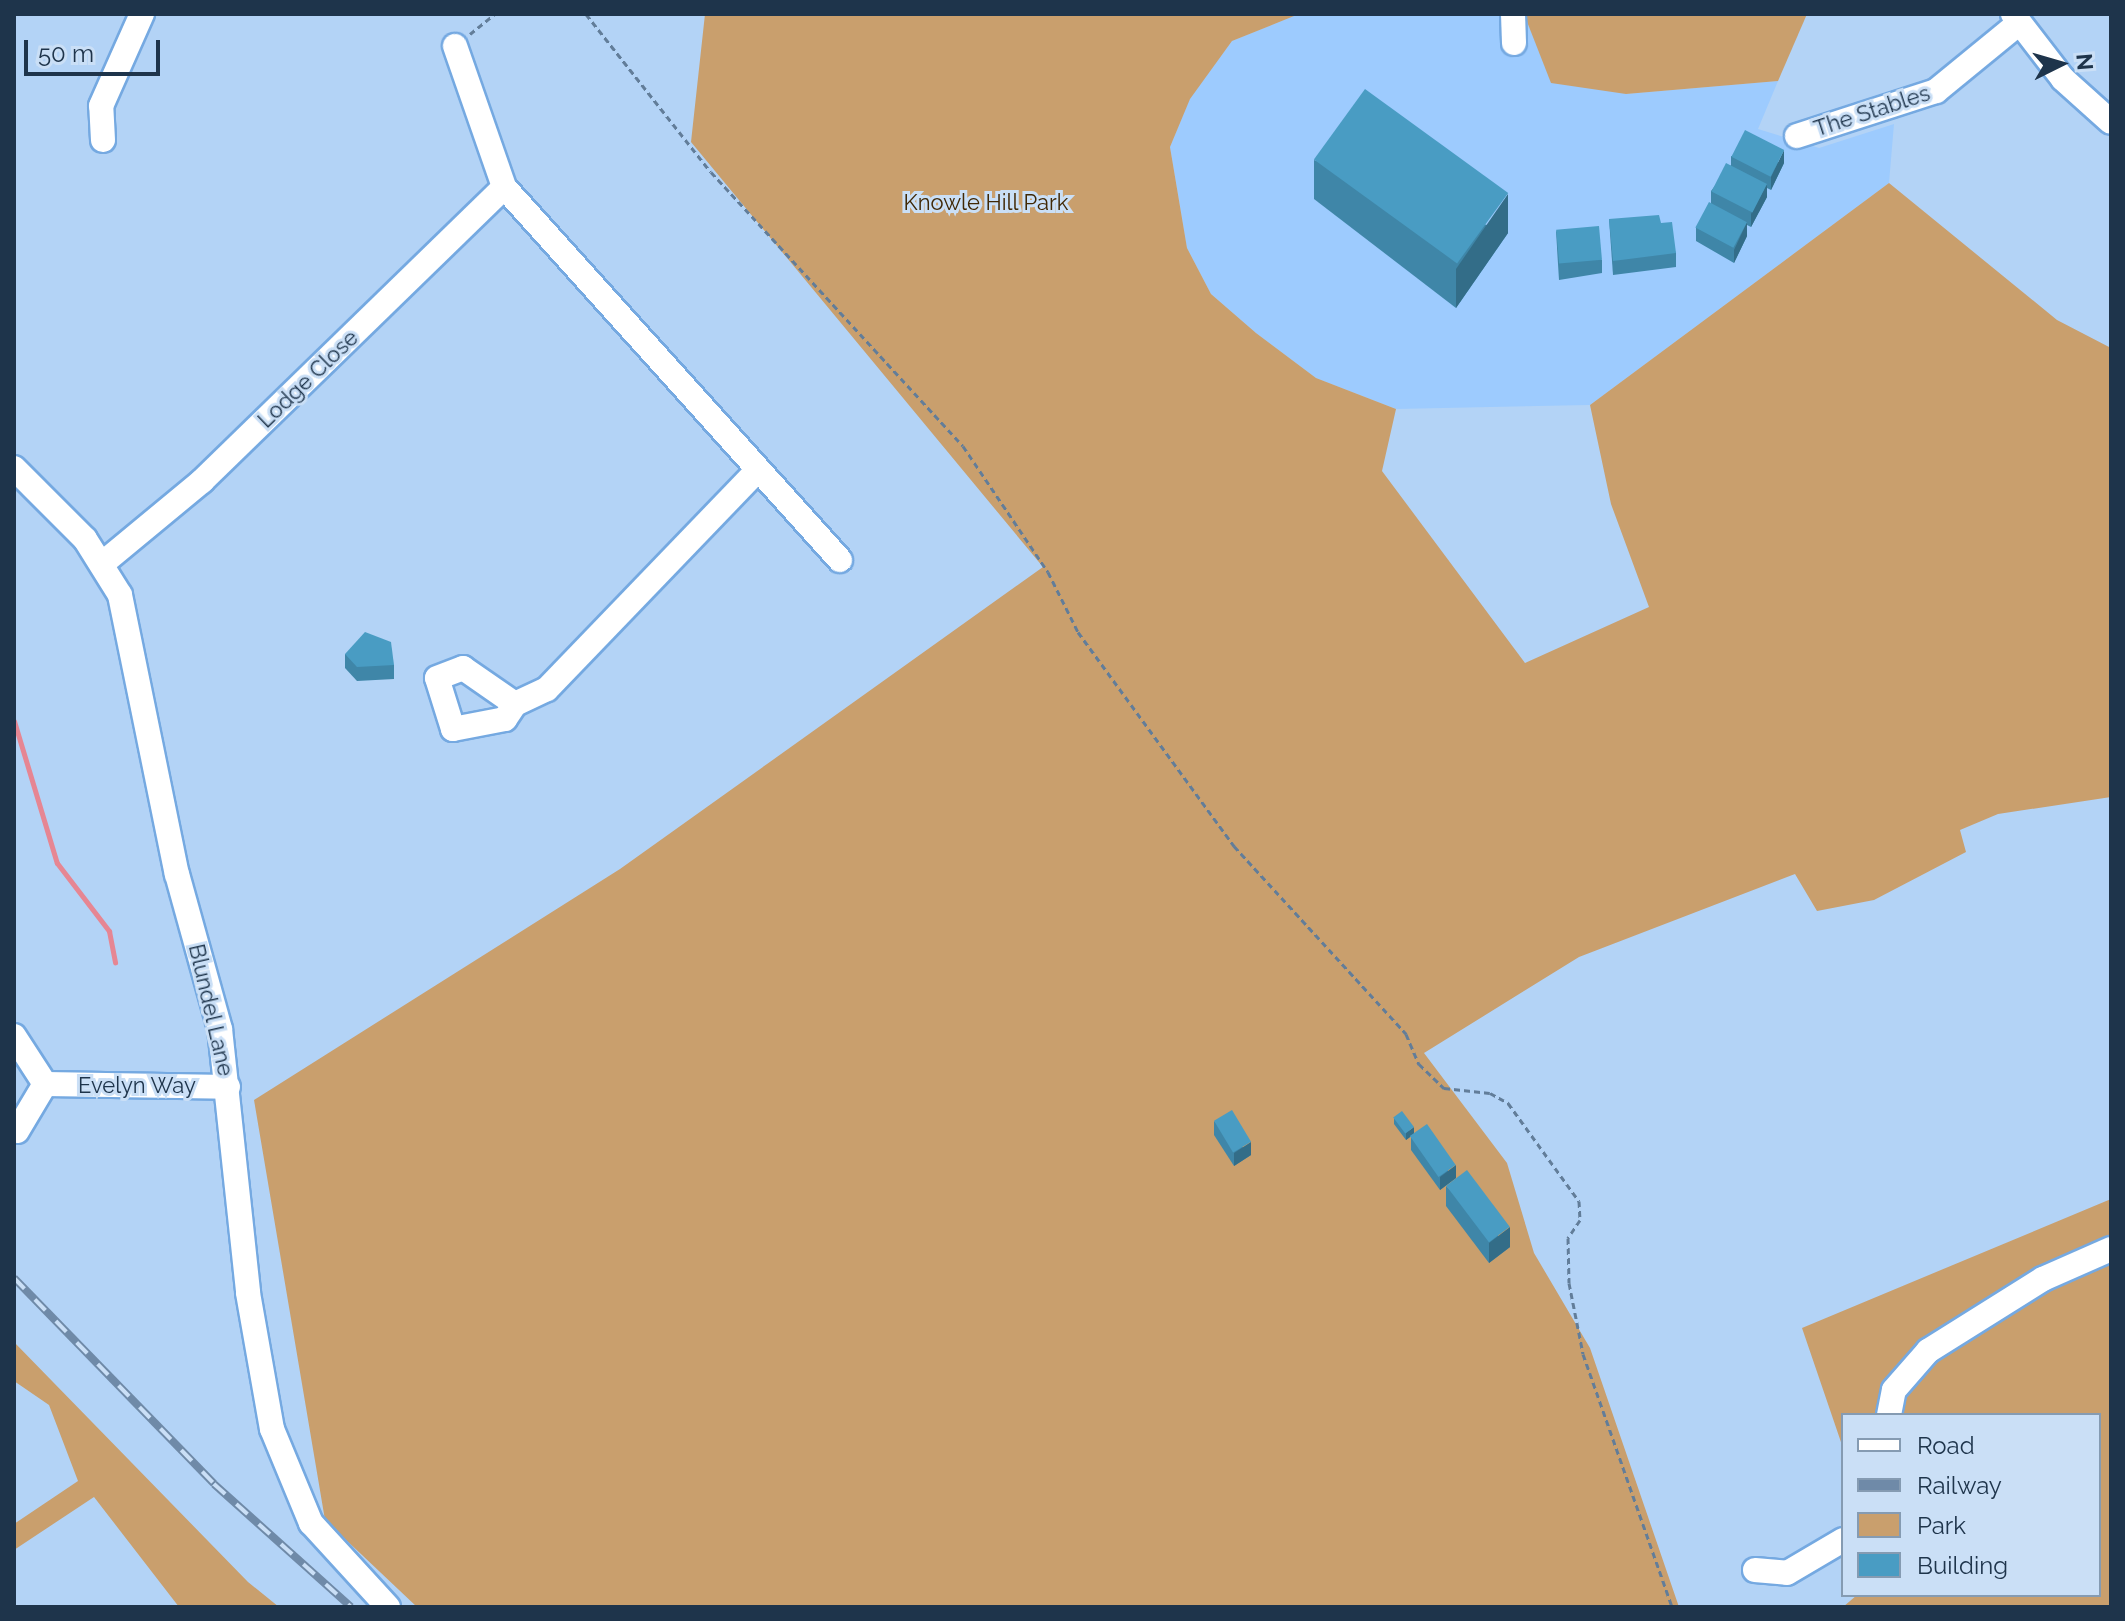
<!DOCTYPE html>
<style>
body{margin:0}
#map{position:relative;width:2125px;height:1621px;overflow:hidden;background:#b3d3f6;font-family:Raleway,sans-serif}
div>[style]{position:absolute}
[style*='--x']{left:calc(var(--x)*1px);top:calc(var(--y)*1px);width:calc(var(--w)*1px);rotate:calc(var(--a)*1deg)}
.built>*{inset:0;background:#9dcbfe}
.green>*{inset:0;background:#c99f6d}
.stream>*{height:5px;margin:-2.5px;padding:0 2.5px;transform-origin:2.5px;border-radius:2.5px;background:#e68693}
.path>*{height:3px;margin-top:-1.5px;transform-origin:0;background:repeating-linear-gradient(90deg,#627d99 0 6px,transparent 0 10px)}
.roads{filter:drop-shadow(2px 0 #75a9e1) drop-shadow(-2px 0 #75a9e1) drop-shadow(0 2px #75a9e1) drop-shadow(0 -2px #75a9e1)}
.minor>*{height:24px;margin:-12px;padding:0 12px;transform-origin:12px;border-radius:12px;background:#fff}
.rail>*{height:8px;margin-top:-4px;transform-origin:0;background:repeating-linear-gradient(90deg,#cadff6 0 15px,#6f8aa8 0 30px);box-sizing:border-box;border-block:2px solid #6f8aa8}
.wall>*{inset:0;background:#3f86a8}
.shaded-wall>*{inset:0;background:#336d88}
.building>*{inset:0;background:#499cc3;transform-origin:0 0}
span{translate:-50% -50%;white-space:nowrap;text-align:center;line-height:1.15;-webkit-text-stroke:6px #cadff6;paint-order:stroke}
.street-label{font-size:22px;color:#1e344b}
.park-label{font-size:22px;color:#402805}
.frame{position:absolute;inset:0;border:16px solid #1e344b;pointer-events:none}
.legend{position:absolute;left:1841px;top:1413px;width:260px;height:184px;box-sizing:border-box;background:#cadff6;border:2px solid #859bb2;margin:0;padding:10px 14px;list-style:none;font-size:24px;color:#1e344b}
.legend li{display:flex;align-items:center;gap:16px;height:40px}
.legend b{width:40px;border:2px solid #859bb2}
.north{position:absolute;left:2021px;top:24px;width:80px;height:80px;-webkit-text-stroke:6px #cadff6;paint-order:stroke;rotate:85deg;font-size:22px;font-weight:700;line-height:32px;text-align:center;color:#1e344b}
.north::after{content:'';display:block;margin:auto;width:28px;height:36px;background:#1e344b;clip-path:polygon(50% 0,100% 100%,50% 72%,0 100%)}
.scale{position:absolute;left:24px;top:40px;width:136px;height:36px;box-sizing:border-box;border:4px solid #1e344b;border-top:0;padding-left:10px;font-size:24px;line-height:28px;white-space:nowrap;color:#1e344b;-webkit-text-stroke:6px #cadff6;paint-order:stroke}
</style>
<div id="map">
<div class="built">
<div style="clip-path:polygon(1299px 14px,1518px 14px,1626px 94px,1778px 81px,1758px 129px,1819px 148px,1894px 124px,1889px 183px,1590px 405px,1396px 409px,1316px 378px,1256px 333px,1211px 294px,1187px 248px,1170px 147px,1190px 98px,1232px 41px)"></div>
</div>
<div class="green">
<div style="clip-path:polygon(705px 14px,1299px 14px,1232px 41px,1190px 99px,1170px 147px,1187px 248px,1211px 294px,1256px 333px,1316px 378px,1396px 409px,1382px 471px,1525px 663px,1649px 607px,1611px 504px,1590px 405px,1889px 183px,2057px 320px,2111px 348px,2111px 797px,1998px 814px,1960px 830px,1966px 852px,1874px 900px,1817px 911px,1795px 874px,1579px 957px,1424px 1053px,1507px 1163px,1534px 1253px,1590px 1348px,1679px 1607px,417px 1607px,325px 1520px,254px 1100px,620px 869px,1043px 567px,691px 142px)"></div>
<div style="clip-path:polygon(1524px 14px,1807px 14px,1778px 81px,1626px 94px,1551px 83px)"></div>
<div style="clip-path:polygon(2111px 1199px,2111px 1607px,1843px 1607px,1857px 1595px,2099px 1595px,2099px 1415px,1843px 1415px,1843px 1448px,1802px 1328px)"></div>
<div style="clip-path:polygon(14px 1342px,248px 1582px,279px 1607px,179px 1607px,94px 1497px,14px 1550px,14px 1524px,78px 1481px,49px 1405px,14px 1381px)"></div>
</div>
<div class="stream">
<div style="--x:14;--y:721;--w:148;--a:73.2"></div>
<div style="--x:57;--y:863;--w:86;--a:52.6"></div>
<div style="--x:109;--y:931;--w:32;--a:79"></div>
</div>
<div class="path">
<div style="--x:586;--y:14;--w:201;--a:51.7"></div>
<div style="--x:711;--y:172;--w:372;--a:47.4"></div>
<div style="--x:963;--y:446;--w:152;--a:56"></div>
<div style="--x:1048;--y:572;--w:67;--a:63.4"></div>
<div style="--x:1078;--y:632;--w:265;--a:53.9"></div>
<div style="--x:1234;--y:846;--w:255;--a:47.5"></div>
<div style="--x:1406;--y:1034;--w:33;--a:67"></div>
<div style="--x:1419;--y:1064;--w:35;--a:44"></div>
<div style="--x:1444;--y:1088;--w:46;--a:6.2"></div>
<div style="--x:1490;--y:1093;--w:21;--a:29"></div>
<div style="--x:1508;--y:1103;--w:121;--a:54.1"></div>
<div style="--x:1579;--y:1201;--w:19;--a:87"></div>
<div style="--x:1580;--y:1220;--w:22;--a:124"></div>
<div style="--x:1568;--y:1238;--w:45;--a:88.7"></div>
<div style="--x:1569;--y:1283;--w:72;--a:78.8"></div>
<div style="--x:1583;--y:1354;--w:268;--a:70.6"></div>
<div style="--x:470;--y:34;--w:32;--a:-39"></div>
</div>
<div class="roads">
<div class="minor">
<div style="--x:1513;--y:14;--w:29;--a:88"></div>
<div style="--x:2013;--y:14;--w:82;--a:52.4"></div>
<div style="--x:2063;--y:79;--w:64;--a:41.9"></div>
<div style="--x:455;--y:46;--w:149;--a:70.8"></div>
<div style="--x:504;--y:187;--w:502;--a:47.99"></div>
<div style="--x:1797;--y:136;--w:146;--a:-17.9"></div>
<div style="--x:1936;--y:91;--w:107;--a:-39.3"></div>
<div style="--x:103;--y:140;--w:34;--a:-93"></div>
<div style="--x:101;--y:106;--w:101;--a:-66"></div>
<div style="--x:14;--y:468;--w:100;--a:45"></div>
<div style="--x:85;--y:539;--w:66;--a:58"></div>
<div style="--x:120;--y:595;--w:285;--a:78.5"></div>
<div style="--x:177;--y:874;--w:161;--a:74.5"></div>
<div style="--x:220;--y:1029;--w:265;--a:83.9"></div>
<div style="--x:248;--y:1293;--w:138;--a:80"></div>
<div style="--x:272;--y:1429;--w:102;--a:67.5"></div>
<div style="--x:311;--y:1523;--w:114;--a:47.5"></div>
<div style="--x:103;--y:563;--w:129;--a:-39.6"></div>
<div style="--x:202;--y:481;--w:421;--a:-44.2"></div>
<div style="--x:515;--y:704;--w:18;--a:124"></div>
<div style="--x:505;--y:719;--w:53;--a:169.1"></div>
<div style="--x:453;--y:729;--w:53;--a:-107.4"></div>
<div style="--x:437;--y:678;--w:28;--a:-21"></div>
<div style="--x:463;--y:668;--w:63;--a:34.7"></div>
<div style="--x:515;--y:704;--w:35;--a:-25"></div>
<div style="--x:547;--y:689;--w:303;--a:-46.1"></div>
<div style="--x:14;--y:1036;--w:57;--a:57.1"></div>
<div style="--x:45;--y:1084;--w:183;--a:0.9"></div>
<div style="--x:17;--y:1131;--w:55;--a:-59.2"></div>
<div style="--x:1889;--y:1415;--w:25;--a:-79"></div>
<div style="--x:1894;--y:1390;--w:52;--a:-48.9"></div>
<div style="--x:1928;--y:1351;--w:136;--a:-32.1"></div>
<div style="--x:2043;--y:1279;--w:74;--a:-23.8"></div>
<div style="--x:1755;--y:1570;--w:32;--a:5"></div>
<div style="--x:1787;--y:1573;--w:65;--a:-30.5"></div>
</div>
</div>
<div class="rail">
<div style="--x:14;--y:1278;--w:287;--a:45.8"></div>
<div style="--x:214;--y:1484;--w:184;--a:41.9"></div>
</div>
<div class="wall">
<div style="clip-path:polygon(1731px 156px,1784px 163px,1771px 190px,1767px 188px,1767px 197px,1751px 227px,1747px 225px,1747px 236px,1734px 263px,1696px 241px,1696px 228px,1711px 203px,1711px 191px,1731px 165px)"></div>
<div style="clip-path:polygon(1314px 160px,1508px 233px,1456px 308px,1314px 199px)"></div>
<div style="clip-path:polygon(1609px 219px,1661px 223px,1676px 253px,1676px 267px,1613px 275px)"></div>
<div style="clip-path:polygon(1556px 231px,1602px 260px,1602px 273px,1559px 280px)"></div>
<div style="clip-path:polygon(345px 654px,394px 665px,394px 679px,357px 681px,345px 668px)"></div>
<div style="clip-path:polygon(1394px 1118px,1414px 1134px,1406px 1140px,1394px 1124px)"></div>
<div style="clip-path:polygon(1214px 1121px,1251px 1155px,1234px 1166px,1214px 1135px)"></div>
<div style="clip-path:polygon(1411px 1137px,1456px 1178px,1440px 1190px,1411px 1150px)"></div>
<div style="clip-path:polygon(1446px 1186px,1510px 1247px,1489px 1263px,1446px 1206px)"></div>
</div>
<div class="shaded-wall">
<div style="clip-path:polygon(1784px 150px,1784px 163px,1771px 190px,1771px 177px)"></div>
<div style="clip-path:polygon(1767px 184px,1767px 197px,1751px 227px,1751px 214px)"></div>
<div style="clip-path:polygon(1508px 194px,1508px 233px,1456px 308px,1456px 269px)"></div>
<div style="clip-path:polygon(1747px 222px,1747px 236px,1734px 263px,1734px 250px)"></div>
<div style="clip-path:polygon(1414px 1127px,1414px 1134px,1406px 1140px,1406px 1133px)"></div>
<div style="clip-path:polygon(1251px 1142px,1251px 1155px,1234px 1166px,1234px 1153px)"></div>
<div style="clip-path:polygon(1456px 1165px,1456px 1178px,1440px 1190px,1440px 1177px)"></div>
<div style="clip-path:polygon(1510px 1227px,1510px 1247px,1489px 1263px,1489px 1243px)"></div>
</div>
<div class="building">
<div style="left:1365px;top:89px;width:177px;height:87px;rotate:36deg"></div>
<div style="left:1745px;top:130px;width:44px;height:30px;rotate:27deg"></div>
<div style="left:1726px;top:163px;width:46px;height:32px;rotate:27deg"></div>
<div style="left:1709px;top:202px;width:43px;height:29px;rotate:28deg"></div>
<div style="clip-path:polygon(1659px 215px,1661px 223px,1672px 222px,1676px 253px,1613px 261px,1609px 219px)"></div>
<div style="left:1599px;top:226px;width:34px;height:43px;rotate:85deg"></div>
<div style="clip-path:polygon(365px 632px,391px 642px,394px 665px,357px 667px,345px 654px)"></div>
<div style="left:1232px;top:1110px;width:37px;height:21px;rotate:59deg"></div>
<div style="left:1402px;top:1111px;width:20px;height:11px;rotate:53deg"></div>
<div style="left:1427px;top:1124px;width:50px;height:21px;rotate:55deg"></div>
<div style="left:1467px;top:1170px;width:71px;height:26px;rotate:53deg"></div>
</div>
<div class="street-label">
<span style="left:1872px;top:111px;rotate:-18deg">The Stables</span>
<span style="left:308px;top:379px;rotate:-44deg">Lodge Close</span>
<span style="left:211px;top:1010px;rotate:77deg">Blundel Lane</span>
<span style="left:137px;top:1086px">Evelyn Way</span>
</div>
<div class="park-label">
<span style="left:986px;top:203px">Knowle Hill Park</span>
</div>
<div class="frame"></div>
<ul class="legend">
<li><b style="height:10px;background:#fff"></b>Road</li>
<li><b style="height:10px;background:#6f8aa8"></b>Railway</li>
<li><b style="height:22px;background:#c99f6d"></b>Park</li>
<li><b style="height:22px;background:#499cc3"></b>Building</li>
</ul>
<div class="north">N</div>
<div class="scale">50 m</div>
</div>
